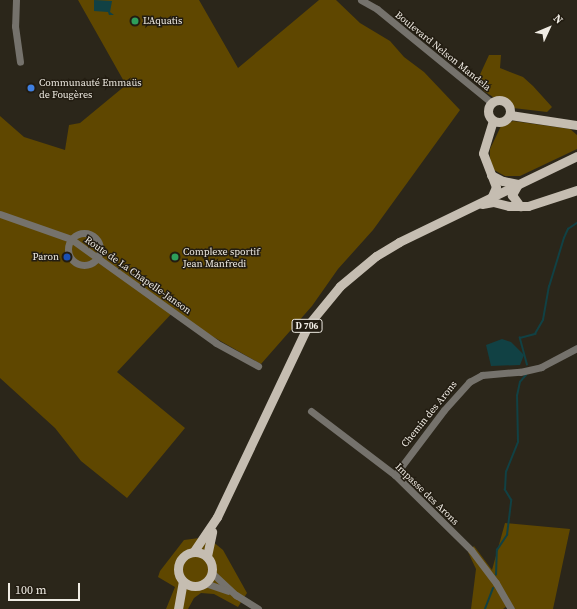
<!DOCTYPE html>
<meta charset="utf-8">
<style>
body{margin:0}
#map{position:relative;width:577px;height:609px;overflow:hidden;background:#2b261a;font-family:"Source Serif 4",serif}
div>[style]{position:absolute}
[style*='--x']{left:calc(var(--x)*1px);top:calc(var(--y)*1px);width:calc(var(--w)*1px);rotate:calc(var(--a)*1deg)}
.green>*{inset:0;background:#5f4700}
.water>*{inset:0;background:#114144}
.stream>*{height:1.5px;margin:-0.75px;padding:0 0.75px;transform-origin:0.75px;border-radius:0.75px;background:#114144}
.minor>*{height:7px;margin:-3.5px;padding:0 3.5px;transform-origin:3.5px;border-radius:3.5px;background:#75726c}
.minor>.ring{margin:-3.5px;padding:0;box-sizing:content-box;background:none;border:7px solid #75726c;border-radius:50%}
.major>*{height:9px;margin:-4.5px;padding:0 4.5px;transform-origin:4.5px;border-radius:4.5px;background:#c5bdb1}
.major>.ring{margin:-4.5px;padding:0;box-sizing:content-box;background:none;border:9px solid #c5bdb1;border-radius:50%}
.dots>*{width:11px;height:11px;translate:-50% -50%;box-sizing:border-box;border:2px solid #221c11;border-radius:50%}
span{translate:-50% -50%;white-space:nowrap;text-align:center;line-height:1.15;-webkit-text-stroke:3px #221c11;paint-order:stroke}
.shield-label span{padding:1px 3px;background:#221c11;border:1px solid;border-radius:3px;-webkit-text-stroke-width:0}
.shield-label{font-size:9px;color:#f0ece4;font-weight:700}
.poi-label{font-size:10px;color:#f0ece4}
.left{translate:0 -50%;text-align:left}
.right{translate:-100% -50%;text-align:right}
.street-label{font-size:10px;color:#f0ece4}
.north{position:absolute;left:529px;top:8px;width:40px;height:40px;-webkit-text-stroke:3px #221c11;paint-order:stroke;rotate:46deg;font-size:11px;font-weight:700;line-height:16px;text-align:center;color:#f0ece4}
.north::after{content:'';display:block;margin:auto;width:14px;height:18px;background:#f0ece4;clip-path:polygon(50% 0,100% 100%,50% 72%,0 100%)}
.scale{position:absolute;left:8px;top:583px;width:72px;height:18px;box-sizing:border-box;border:2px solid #f0ece4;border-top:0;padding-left:5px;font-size:12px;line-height:14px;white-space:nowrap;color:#f0ece4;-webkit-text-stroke:3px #221c11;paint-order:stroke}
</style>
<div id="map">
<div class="green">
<div style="clip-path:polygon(78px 0,199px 0,238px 68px,319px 0,336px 0,360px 23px,390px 41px,404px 57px,424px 72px,460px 110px,373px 230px,338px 269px,312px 306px,261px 364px,210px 335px,174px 311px,117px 372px,185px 428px,127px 498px,81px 461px,55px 428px,0 378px,0 116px,24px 137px,65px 150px,69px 125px,80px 123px,126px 85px)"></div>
<div style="clip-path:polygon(489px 55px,501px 55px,500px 68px,523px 77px,533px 86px,552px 107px,547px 112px,513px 108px,505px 98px,493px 97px,484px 91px,477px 81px)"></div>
<div style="clip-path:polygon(513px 121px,570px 129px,577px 135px,577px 149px,520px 176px,505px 176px,494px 170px,490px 159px,490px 149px,501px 126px)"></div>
<div style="clip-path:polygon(505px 523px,570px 529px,553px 609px,515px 609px,511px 603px,503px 609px,471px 609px,476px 569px,468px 552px,474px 546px,492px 570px)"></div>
<div style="clip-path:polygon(207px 537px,223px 550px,247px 593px,238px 607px,214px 594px,201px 593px,194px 598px,188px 609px,166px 609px,175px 587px,158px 577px,160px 571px,184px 540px)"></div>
</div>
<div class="water">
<div style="clip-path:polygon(94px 0,112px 1px,110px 12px,114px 15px,109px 15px,108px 12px,94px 11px)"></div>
<div style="clip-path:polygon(502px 339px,511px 342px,524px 355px,520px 365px,491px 366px,486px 345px)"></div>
</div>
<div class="stream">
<div style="--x:527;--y:365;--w:28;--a:-105"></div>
<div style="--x:520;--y:338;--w:16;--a:-15"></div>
<div style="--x:535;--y:334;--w:16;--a:-60"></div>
<div style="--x:543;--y:320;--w:34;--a:-80"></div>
<div style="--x:549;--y:287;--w:51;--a:-73"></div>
<div style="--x:564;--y:238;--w:10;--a:-66"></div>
<div style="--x:568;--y:229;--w:11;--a:-34"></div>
<div style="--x:496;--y:575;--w:25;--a:-88"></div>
<div style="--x:497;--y:550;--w:18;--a:-56"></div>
<div style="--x:507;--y:535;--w:35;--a:-83"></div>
<div style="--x:511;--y:500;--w:12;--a:-121"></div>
<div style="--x:505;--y:490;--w:18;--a:-87"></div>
<div style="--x:506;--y:472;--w:32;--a:-68"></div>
<div style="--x:518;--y:442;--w:46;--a:-91.2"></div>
<div style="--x:517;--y:396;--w:14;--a:-78"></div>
<div style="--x:520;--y:382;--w:9;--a:-49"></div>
<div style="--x:485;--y:609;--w:22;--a:-69"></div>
</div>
<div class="minor">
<div style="--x:16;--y:0;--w:26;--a:92"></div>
<div style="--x:15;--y:26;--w:36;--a:82"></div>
<div style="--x:361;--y:0;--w:18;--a:29"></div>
<div style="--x:377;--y:9;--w:149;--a:39.3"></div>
<div style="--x:0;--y:214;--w:75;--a:19.4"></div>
<div style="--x:71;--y:239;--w:178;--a:35.6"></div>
<div style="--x:216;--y:343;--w:48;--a:28.7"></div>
<div class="ring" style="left:68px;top:233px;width:25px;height:25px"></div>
<div style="--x:311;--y:411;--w:106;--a:37.3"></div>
<div style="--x:395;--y:475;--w:107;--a:44.6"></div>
<div style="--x:471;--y:550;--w:41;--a:52.9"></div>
<div style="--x:496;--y:583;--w:30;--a:60"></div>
<div style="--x:395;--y:475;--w:81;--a:-53"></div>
<div style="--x:444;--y:410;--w:38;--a:-48"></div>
<div style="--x:469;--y:382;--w:15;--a:-28"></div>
<div style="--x:482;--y:375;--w:38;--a:-5"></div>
<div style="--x:520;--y:372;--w:22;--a:-13"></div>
<div style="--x:541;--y:367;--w:41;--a:-27.8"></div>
<div style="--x:212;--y:573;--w:33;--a:43"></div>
<div style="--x:236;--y:595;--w:26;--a:32"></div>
<div style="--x:205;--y:583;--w:24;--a:19"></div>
</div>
<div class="major">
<div class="ring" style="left:488px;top:100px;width:13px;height:13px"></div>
<div style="--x:510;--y:115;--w:68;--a:8.5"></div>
<div style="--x:491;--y:175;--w:13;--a:27"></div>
<div style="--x:503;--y:181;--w:15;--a:11"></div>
<div style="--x:518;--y:184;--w:13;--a:119"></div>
<div style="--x:512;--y:195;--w:14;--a:54"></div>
<div style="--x:492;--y:196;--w:10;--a:-66"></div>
<div style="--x:496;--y:187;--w:36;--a:-111"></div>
<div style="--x:483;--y:153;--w:34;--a:-73"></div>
<div style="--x:482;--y:204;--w:11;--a:-10"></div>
<div style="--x:493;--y:202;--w:16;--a:14"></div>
<div style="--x:509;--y:206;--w:19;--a:0"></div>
<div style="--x:528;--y:206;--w:52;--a:-18.1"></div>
<div style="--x:194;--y:551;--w:41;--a:-55.9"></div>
<div style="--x:217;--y:517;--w:212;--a:-64.6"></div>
<div style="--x:308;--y:325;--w:50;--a:-50.6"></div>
<div style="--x:340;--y:286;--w:47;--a:-39.8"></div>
<div style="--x:376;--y:256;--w:27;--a:-31"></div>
<div style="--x:399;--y:242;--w:198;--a:-25.8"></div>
<div class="ring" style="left:178px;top:552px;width:25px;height:25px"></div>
<div style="--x:207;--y:556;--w:25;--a:-78"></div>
<div style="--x:178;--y:609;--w:28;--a:-80"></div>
</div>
<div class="dots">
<div style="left:135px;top:21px;background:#2e9e5b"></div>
<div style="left:31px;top:88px;background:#3f7fe0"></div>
<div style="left:67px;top:257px;background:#1a4fb4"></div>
<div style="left:175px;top:257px;background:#2e9e5b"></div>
</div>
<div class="shield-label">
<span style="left:307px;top:326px">D 706</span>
</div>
<div class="poi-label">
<span class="left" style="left:143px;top:21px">L'Aquatis</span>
<span class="left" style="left:39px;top:88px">Communauté Emmaüs<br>de Fougères</span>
<span class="left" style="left:183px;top:257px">Complexe sportif<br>Jean Manfredi</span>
<span class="right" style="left:59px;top:257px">Paron</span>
</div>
<div class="street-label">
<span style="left:443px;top:51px;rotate:39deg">Boulevard Nelson Mandela</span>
<span style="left:138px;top:275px;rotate:35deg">Route de La Chapelle-Janson</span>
<span style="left:429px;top:414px;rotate:-51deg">Chemin des Arons</span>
<span style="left:427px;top:494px;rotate:44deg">Impasse des Arons</span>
</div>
<div class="north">N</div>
<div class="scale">100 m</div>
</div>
